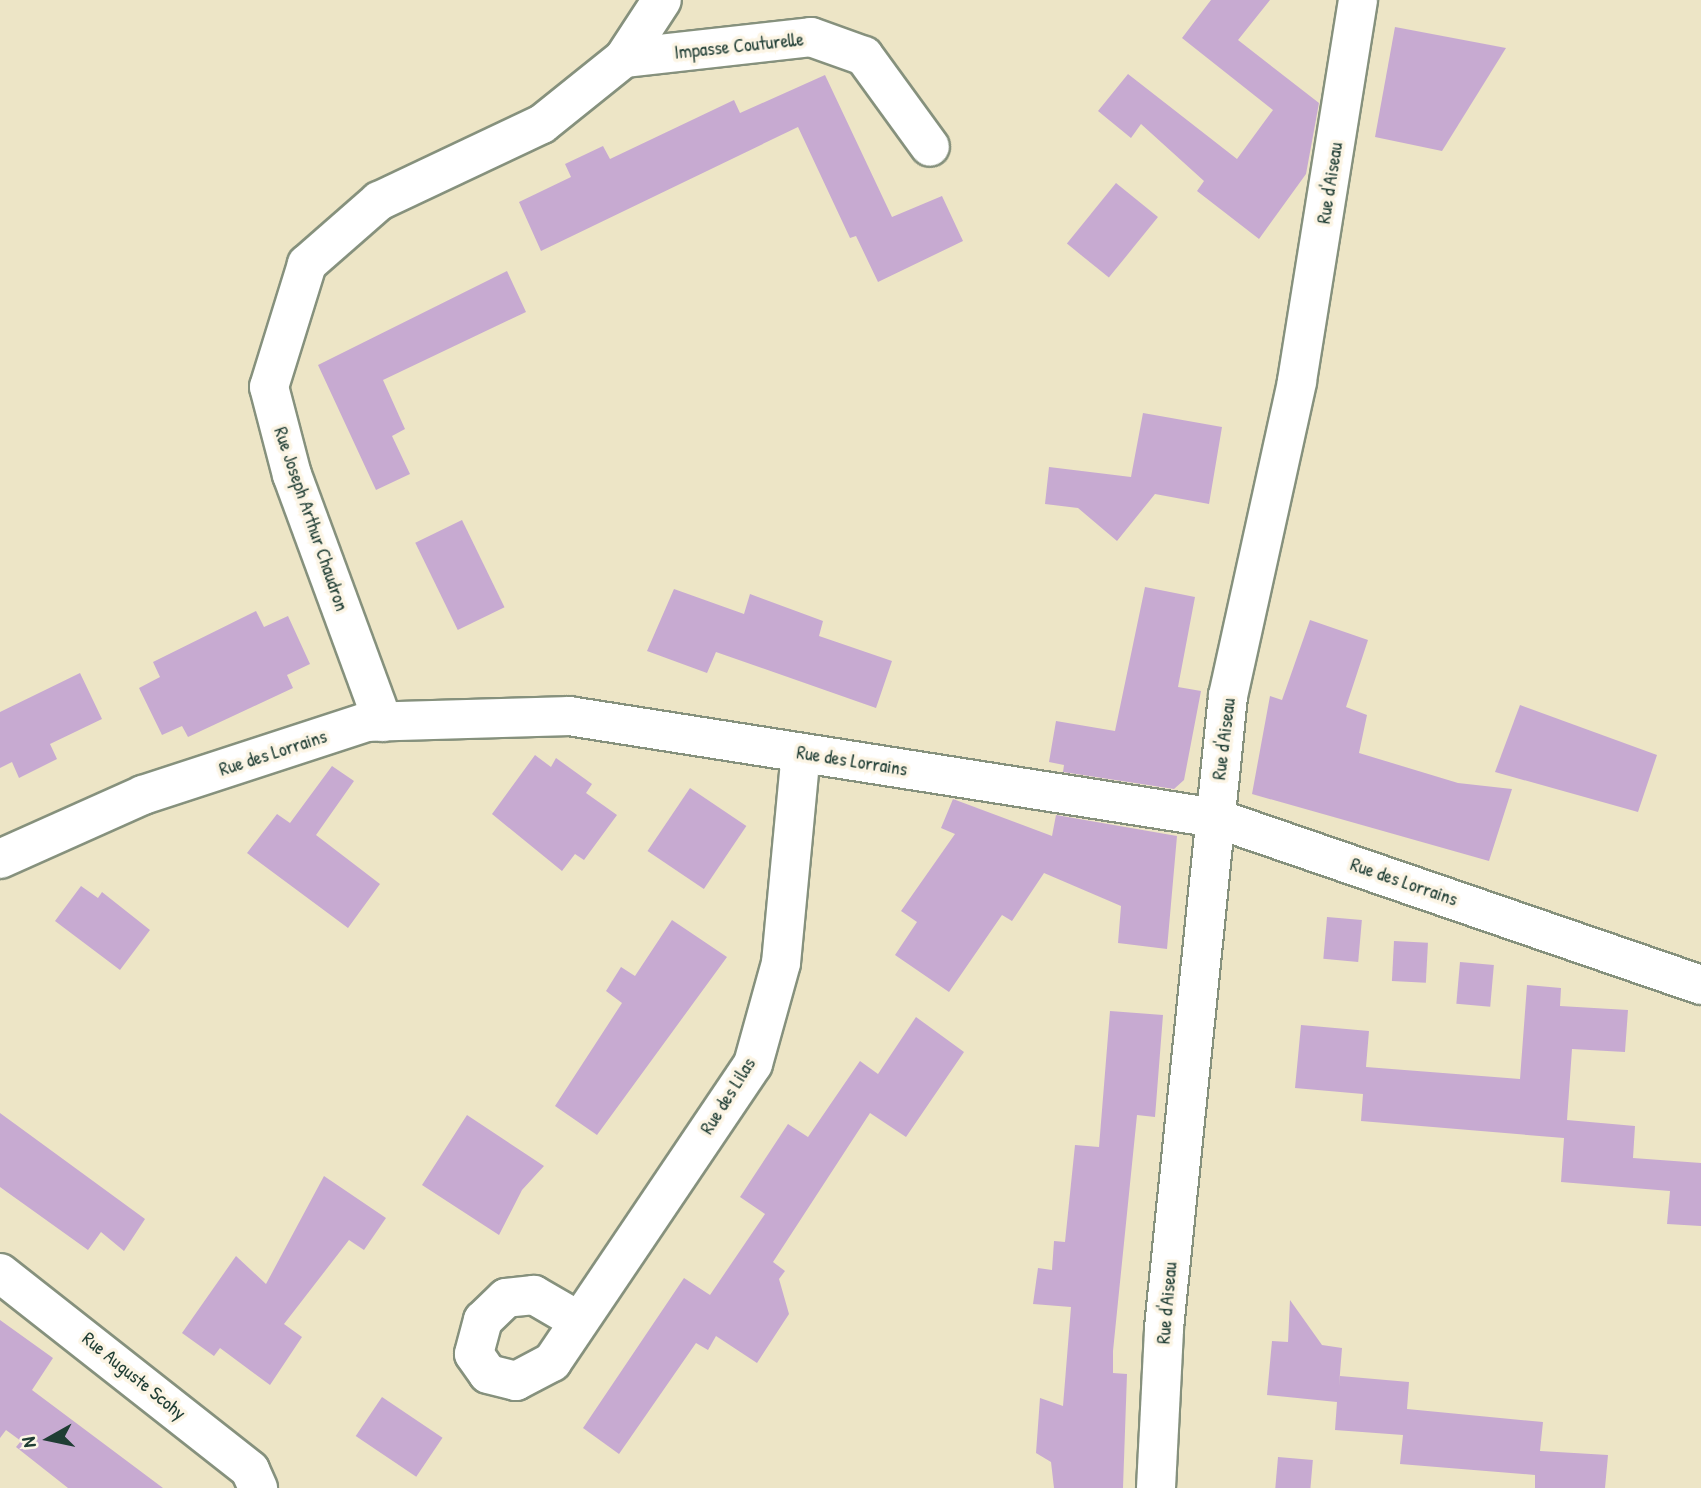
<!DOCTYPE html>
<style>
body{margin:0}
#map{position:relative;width:1701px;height:1488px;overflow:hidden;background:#ede5c6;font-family:"Patrick Hand",sans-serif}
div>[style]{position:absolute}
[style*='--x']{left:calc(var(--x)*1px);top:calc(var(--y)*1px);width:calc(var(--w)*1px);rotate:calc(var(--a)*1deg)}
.building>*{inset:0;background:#c7aad1;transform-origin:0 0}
.roads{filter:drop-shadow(2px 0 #86917d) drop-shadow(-2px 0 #86917d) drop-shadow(0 2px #86917d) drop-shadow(0 -2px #86917d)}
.street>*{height:38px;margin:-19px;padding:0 19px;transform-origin:19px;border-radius:19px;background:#fff}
.secondary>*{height:38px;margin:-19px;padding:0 19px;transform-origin:19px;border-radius:19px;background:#fff}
span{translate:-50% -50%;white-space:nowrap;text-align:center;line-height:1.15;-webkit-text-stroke:7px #fcf5e5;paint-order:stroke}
.street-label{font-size:19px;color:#1f3d34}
.north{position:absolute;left:14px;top:1404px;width:70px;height:70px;-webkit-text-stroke:5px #fcf5e5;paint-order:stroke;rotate:261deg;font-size:19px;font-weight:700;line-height:28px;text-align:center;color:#1f3d34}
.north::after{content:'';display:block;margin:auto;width:24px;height:32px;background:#1f3d34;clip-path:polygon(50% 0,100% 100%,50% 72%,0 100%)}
</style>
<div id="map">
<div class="building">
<div style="clip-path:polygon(1211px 0,1270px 0,1238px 40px,1319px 103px,1306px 174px,1259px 239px,1197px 191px,1204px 181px,1141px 124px,1131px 138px,1098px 111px,1128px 74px,1237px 159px,1273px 110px,1182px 38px)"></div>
<div style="clip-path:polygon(1395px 27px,1506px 48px,1442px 151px,1375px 137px)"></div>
<div style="clip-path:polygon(825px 75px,892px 217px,942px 196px,963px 241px,878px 282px,856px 236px,850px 238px,798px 127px,541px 251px,519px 202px,571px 177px,565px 164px,603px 146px,610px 159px,734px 100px,740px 113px)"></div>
<div style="left:1116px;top:183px;width:54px;height:78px;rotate:39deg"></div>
<div style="clip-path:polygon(507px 271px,526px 312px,383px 380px,405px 429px,392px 436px,410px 474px,376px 490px,318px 365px)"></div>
<div style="clip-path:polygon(1143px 413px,1222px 427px,1209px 504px,1155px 494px,1117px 541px,1078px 508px,1045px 504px,1049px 467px,1131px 477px)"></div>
<div style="left:462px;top:520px;width:97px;height:52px;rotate:64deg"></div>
<div style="clip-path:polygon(1145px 587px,1195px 597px,1178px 687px,1201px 691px,1184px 780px,1174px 789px,1063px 772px,1064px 765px,1049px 762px,1056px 721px,1115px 731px)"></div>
<div style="clip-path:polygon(674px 589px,744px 614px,750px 594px,823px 621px,819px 636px,892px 661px,876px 708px,716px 652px,707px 673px,647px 651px)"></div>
<div style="clip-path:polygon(256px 611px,264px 627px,288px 616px,310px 664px,287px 675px,293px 688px,188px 737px,182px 726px,162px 735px,139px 688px,160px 677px,153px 662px)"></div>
<div style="clip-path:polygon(1310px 620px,1368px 640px,1346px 707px,1367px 715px,1359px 753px,1458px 783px,1512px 789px,1489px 861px,1252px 794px,1270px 696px,1282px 700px)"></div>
<div style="clip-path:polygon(80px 673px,102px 719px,50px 744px,57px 759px,19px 778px,12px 762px,0 768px,0 712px)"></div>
<div style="clip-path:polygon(1520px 705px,1657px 755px,1638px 812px,1495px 772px)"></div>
<div style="clip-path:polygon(535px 755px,551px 767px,556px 758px,592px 784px,586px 793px,617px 815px,584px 860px,575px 854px,562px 871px,492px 814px)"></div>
<div style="clip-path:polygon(332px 766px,354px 781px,316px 835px,380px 884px,348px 928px,247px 853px,277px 814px,290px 823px)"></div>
<div style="left:690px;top:788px;width:68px;height:76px;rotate:34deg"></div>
<div style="clip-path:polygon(953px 799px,1052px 836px,1056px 815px,1177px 836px,1167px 949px,1118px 943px,1121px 906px,1044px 873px,1012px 921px,1002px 915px,949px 992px,895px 955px,917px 922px,901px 911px,955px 834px,941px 828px)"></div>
<div style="clip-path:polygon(81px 886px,98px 898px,102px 892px,150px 930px,120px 970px,55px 921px)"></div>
<div style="left:1327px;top:917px;width:35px;height:42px;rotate:5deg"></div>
<div style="clip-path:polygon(672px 920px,727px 957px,597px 1135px,555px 1106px,622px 1003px,606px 991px,621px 967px,635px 976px)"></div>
<div style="left:1394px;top:941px;width:34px;height:40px;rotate:3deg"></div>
<div style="left:1460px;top:962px;width:34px;height:42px;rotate:5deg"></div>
<div style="clip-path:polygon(1527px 985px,1561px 988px,1560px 1006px,1628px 1010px,1625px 1052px,1572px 1049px,1567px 1120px,1635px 1126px,1633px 1158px,1701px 1163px,1701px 1226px,1667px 1224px,1670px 1191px,1561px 1182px,1564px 1138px,1361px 1121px,1363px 1094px,1295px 1088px,1301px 1025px,1369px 1031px,1366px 1067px,1520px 1079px)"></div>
<div style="clip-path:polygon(1110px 1011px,1163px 1015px,1155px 1117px,1137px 1115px,1113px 1351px,1113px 1373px,1127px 1374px,1123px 1488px,1054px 1488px,1051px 1462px,1036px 1453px,1040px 1398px,1063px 1406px,1071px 1307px,1033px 1304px,1038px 1268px,1052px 1270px,1054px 1241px,1065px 1242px,1075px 1145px,1099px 1147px)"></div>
<div style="clip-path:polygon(916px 1017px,964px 1052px,906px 1137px,870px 1113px,773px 1262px,785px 1271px,779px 1279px,789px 1314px,757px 1363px,716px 1336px,708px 1350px,696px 1343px,619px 1454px,583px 1428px,684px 1278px,710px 1295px,765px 1214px,740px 1197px,788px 1124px,808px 1137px,860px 1061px,878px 1074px)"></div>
<div style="clip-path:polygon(0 1113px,145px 1219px,124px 1251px,101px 1232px,88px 1250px,0 1187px)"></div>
<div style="clip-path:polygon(467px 1115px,544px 1166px,522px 1190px,499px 1235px,422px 1185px)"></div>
<div style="clip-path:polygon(324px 1176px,386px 1218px,364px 1250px,349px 1240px,284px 1324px,302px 1337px,270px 1385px,220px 1348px,214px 1356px,182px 1333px,236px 1256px,266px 1284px)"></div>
<div style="clip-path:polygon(1290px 1300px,1322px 1345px,1342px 1348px,1339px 1386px,1340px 1376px,1409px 1382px,1407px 1409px,1543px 1422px,1540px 1451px,1608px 1455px,1605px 1488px,1535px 1488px,1535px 1475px,1400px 1464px,1403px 1435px,1335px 1430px,1337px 1402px,1267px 1395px,1272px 1341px,1288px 1342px)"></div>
<div style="clip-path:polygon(0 1320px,53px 1358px,32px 1390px,163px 1488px,68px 1488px,16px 1447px,21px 1441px,6px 1430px,0 1438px)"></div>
<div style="left:382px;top:1397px;width:73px;height:47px;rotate:34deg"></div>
<div style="left:1278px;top:1457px;width:35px;height:31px;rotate:5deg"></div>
</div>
<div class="roads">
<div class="street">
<div style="--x:624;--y:58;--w:188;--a:-6.4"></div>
<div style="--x:811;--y:37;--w:56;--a:19.7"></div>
<div style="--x:864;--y:56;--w:112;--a:54"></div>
<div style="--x:383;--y:722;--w:263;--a:-110.2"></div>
<div style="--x:292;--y:475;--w:91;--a:-104.6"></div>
<div style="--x:269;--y:387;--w:129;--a:-72.8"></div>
<div style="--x:307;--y:264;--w:96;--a:-41.2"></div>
<div style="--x:379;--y:201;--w:180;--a:-25.3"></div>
<div style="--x:542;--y:124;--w:105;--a:-38.8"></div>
<div style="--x:624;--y:58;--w:69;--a:-56.8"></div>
<div style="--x:0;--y:859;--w:157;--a:-24.1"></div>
<div style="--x:143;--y:795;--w:235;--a:-18.1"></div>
<div style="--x:366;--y:722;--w:203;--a:-1.7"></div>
<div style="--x:569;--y:716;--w:654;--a:8.97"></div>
<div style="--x:1215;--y:818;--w:514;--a:18.96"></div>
<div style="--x:0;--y:1273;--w:318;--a:38.2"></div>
<div style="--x:250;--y:1470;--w:20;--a:66"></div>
<div style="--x:577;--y:1320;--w:50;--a:-149.8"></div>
<div style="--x:534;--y:1295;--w:28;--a:174"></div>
<div style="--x:506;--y:1298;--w:32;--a:136"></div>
<div style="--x:483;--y:1320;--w:35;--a:105"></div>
<div style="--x:474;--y:1354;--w:24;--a:55"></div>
<div style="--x:488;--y:1374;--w:29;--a:14"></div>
<div style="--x:516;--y:1381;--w:41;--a:-27.8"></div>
<div style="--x:552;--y:1362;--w:359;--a:-56"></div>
<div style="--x:753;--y:1064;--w:105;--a:-74.5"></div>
<div style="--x:781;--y:963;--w:211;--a:-84.6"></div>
</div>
<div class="secondary">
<div style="--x:1156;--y:1488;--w:160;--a:-87.1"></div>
<div style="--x:1164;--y:1328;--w:635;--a:-84.22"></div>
<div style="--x:1228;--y:696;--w:322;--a:-77.6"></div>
<div style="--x:1297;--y:381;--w:386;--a:-80.9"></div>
</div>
</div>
<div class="street-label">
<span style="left:739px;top:46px;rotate:-6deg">Impasse Couturelle</span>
<span style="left:1330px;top:183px;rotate:-81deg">Rue d'Aiseau</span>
<span style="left:311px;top:519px;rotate:71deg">Rue Joseph Arthur Chaudron</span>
<span style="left:1224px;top:739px;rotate:-83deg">Rue d'Aiseau</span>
<span style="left:273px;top:753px;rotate:-18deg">Rue des Lorrains</span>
<span style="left:852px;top:761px;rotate:9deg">Rue des Lorrains</span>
<span style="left:1404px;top:882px;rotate:19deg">Rue des Lorrains</span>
<span style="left:728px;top:1096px;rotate:-58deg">Rue des Lilas</span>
<span style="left:1167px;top:1303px;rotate:-85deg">Rue d'Aiseau</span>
<span style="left:134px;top:1376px;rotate:39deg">Rue Auguste Scohy</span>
</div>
<div class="north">N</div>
</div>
